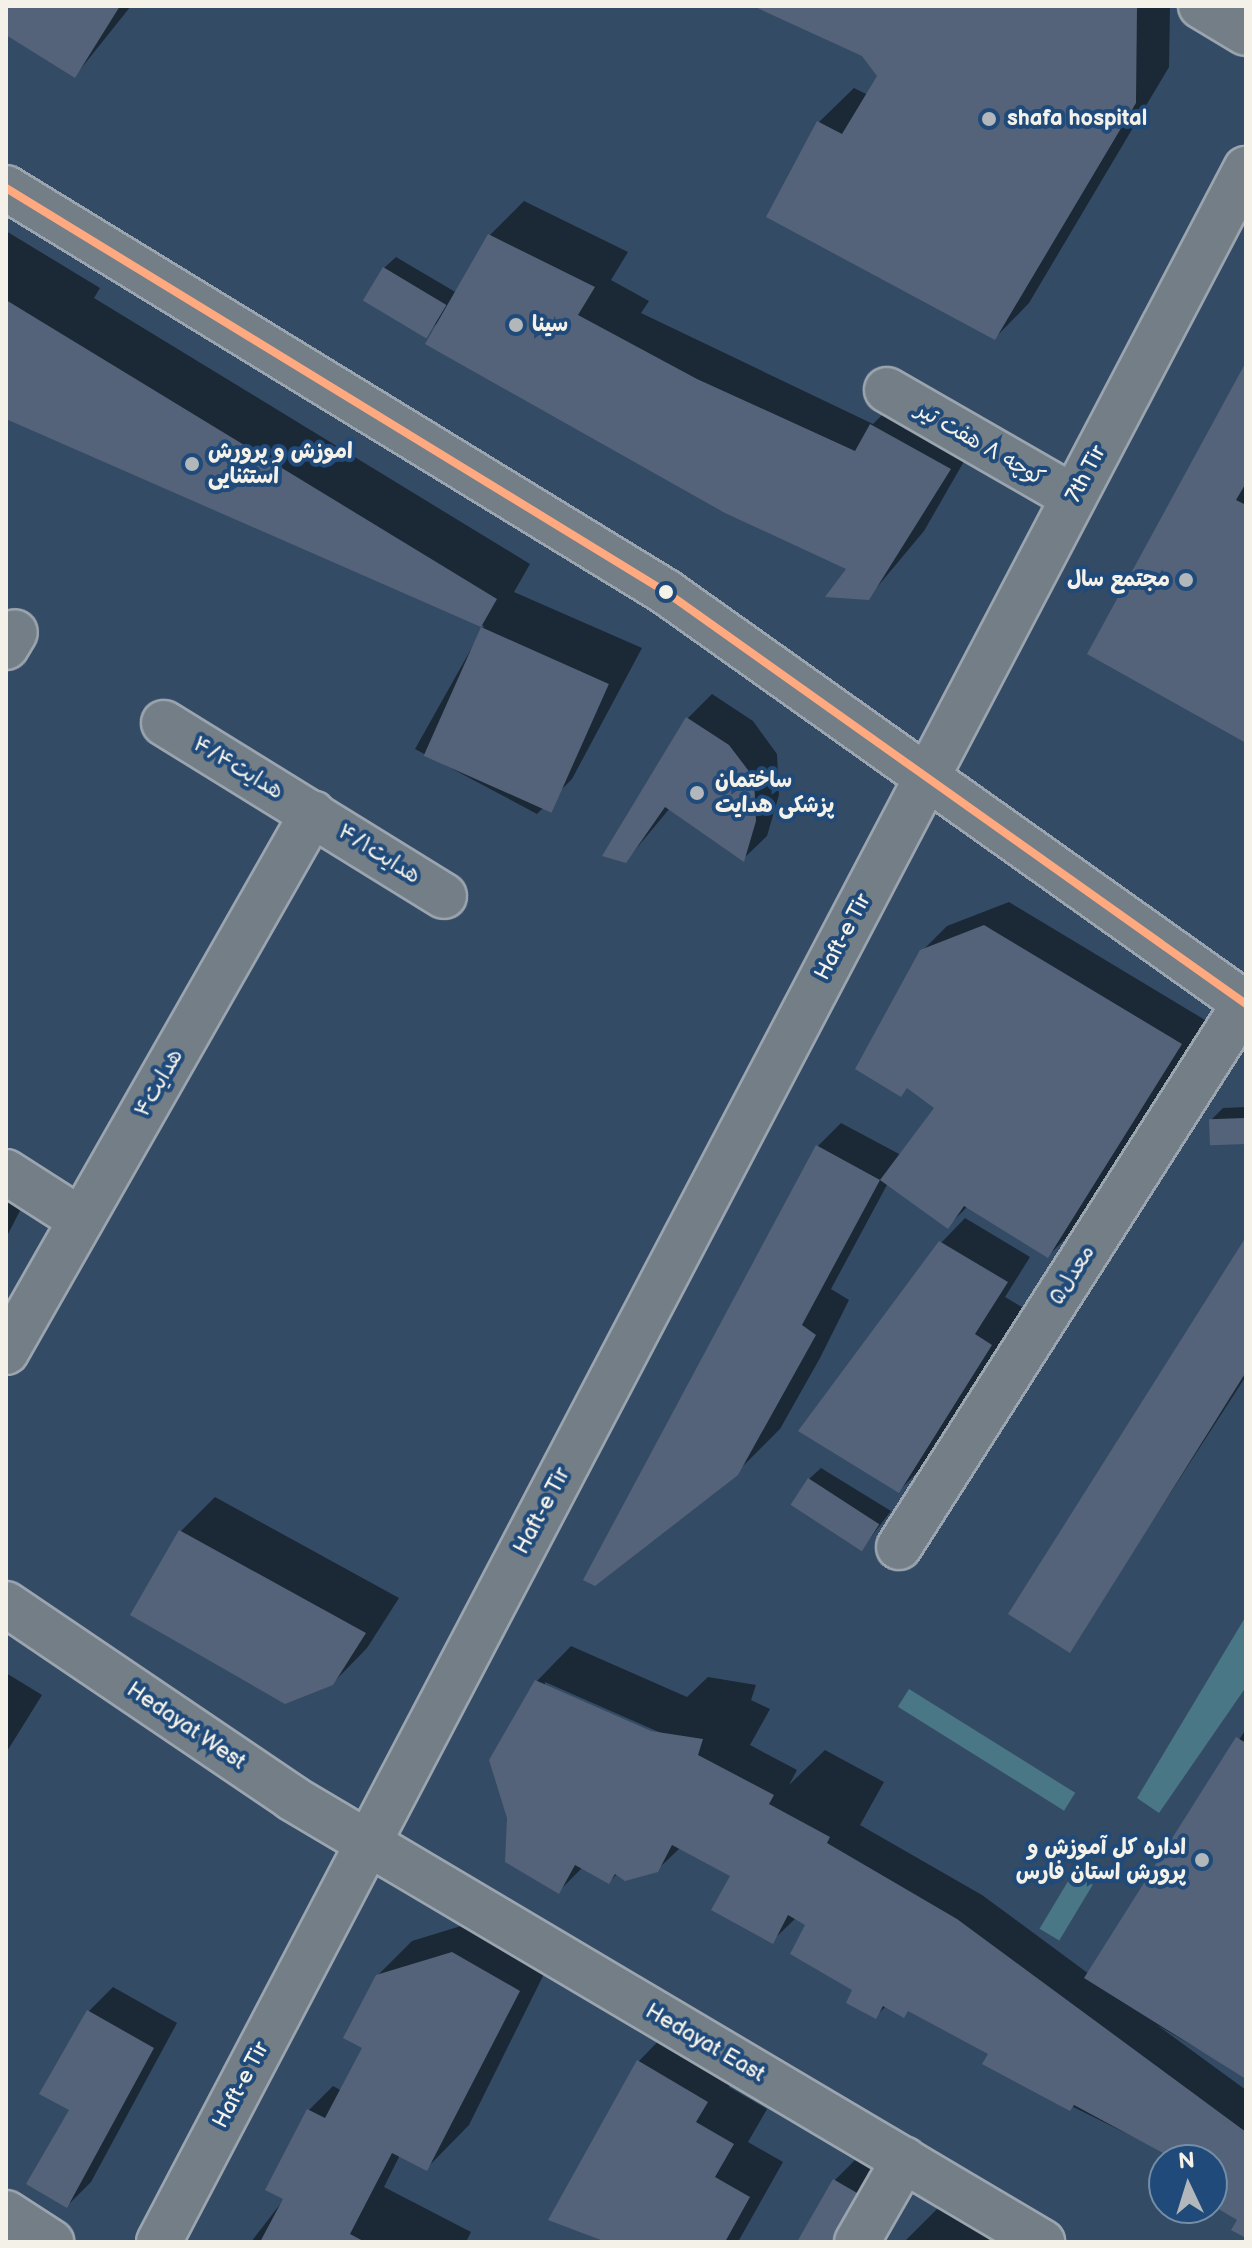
<!DOCTYPE html>
<meta charset="utf-8">
<style>
body{margin:0}
#map{position:relative;width:1252px;height:2248px;overflow:hidden;background:#344b65;font-family:"Balsamiq Sans","Playpen Sans Arabic",sans-serif}
div>[style]{position:absolute}
[style*='--x']{left:calc(var(--x)*1px);top:calc(var(--y)*1px);width:calc(var(--w)*1px);rotate:calc(var(--a)*1deg)}
.green>*{inset:0;background:#4a7785;transform-origin:0 0}
.shadow>*{inset:0;background:#0007}
.building>*{inset:0;background:#546379;transform-origin:0 0}
.roads{filter:drop-shadow(2px 0 #9ba5af) drop-shadow(-2px 0 #9ba5af) drop-shadow(0 2px #9ba5af) drop-shadow(0 -2px #9ba5af)}
.minor>*{height:44px;margin:-22px;padding:0 22px;transform-origin:22px;border-radius:22px;background:#737e87}
.tertiary>*{height:44px;margin:-22px;padding:0 22px;transform-origin:22px;border-radius:22px;background:#737e87}
.secondary>*{height:44px;margin:-22px;padding:0 22px;transform-origin:22px;border-radius:22px;background:#737e87}
.bus-1>*{height:8px;margin:-4px;padding:0 4px;transform-origin:4px;border-radius:4px;background:#ffa980}
.dots>*{width:22px;height:22px;translate:-50% -50%;box-sizing:border-box;border:4px solid #1f4a7a;border-radius:50%}
span{translate:-50% -50%;white-space:nowrap;text-align:center;line-height:1.15;-webkit-text-stroke:8px #1f4a7a;paint-order:stroke}
.poi-label{font-size:22px;color:#f4f1e8;font-weight:700}
.left{translate:0 -50%;text-align:left}
.right{translate:-100% -50%;text-align:right}
.street-label{font-size:22px;color:#f4f1e8}
.frame{position:absolute;inset:0;border:8px solid #f4f1e8;pointer-events:none}
.north{position:absolute;left:1148px;top:2144px;width:80px;height:80px;box-sizing:border-box;background:#1f4a7a;border:2px solid #748da6;border-radius:50%;rotate:356deg;font-size:22px;font-weight:700;line-height:32px;text-align:center;color:#f4f1e8}
.north::after{content:'';display:block;margin:auto;width:28px;height:36px;background:#b1b7ba;clip-path:polygon(50% 0,100% 100%,50% 72%,0 100%)}
</style>
<div id="map">
<div class="green">
<div style="clip-path:polygon(1246px 1616px,1246px 1687px,1159px 1813px,1137px 1798px)"></div>
<div style="left:909px;top:1689px;width:196px;height:21px;rotate:32deg"></div>
<div style="left:1073px;top:1873px;width:23px;height:65px;rotate:31deg"></div>
</div>
<div class="shadow">
<div style="clip-path:polygon(6px 6px,131px 6px,75px 76px,6px 33px)"></div>
<div style="clip-path:polygon(758px 6px,1170px 6px,1169px 67px,1029px 303px,995px 338px,819px 122px,854px 88px,868px 95px,880px 76px,863px 54px)"></div>
<div style="clip-path:polygon(524px 201px,628px 252px,611px 280px,649px 301px,641px 313px,873px 424px,896px 401px,974px 444px,924px 531px,868px 598px,849px 568px,438px 322px,425px 335px,384px 268px,396px 257px,457px 293px,490px 235px)"></div>
<div style="clip-path:polygon(6px 231px,100px 288px,94px 298px,530px 564px,514px 592px,642px 648px,572px 779px,537px 814px,415px 749px,484px 626px,6px 417px)"></div>
<div style="clip-path:polygon(1246px 366px,1246px 742px,1089px 653px)"></div>
<div style="clip-path:polygon(712px 694px,753px 721px,777px 754px,779px 795px,767px 836px,743px 859px,670px 808px,626px 861px,605px 854px,688px 718px)"></div>
<div style="clip-path:polygon(1009px 902px,1205px 1020px,1072px 1232px,1048px 1256px,968px 1206px,948px 1226px,888px 1183px,831px 1289px,849px 1300px,820px 1358px,780px 1429px,736px 1473px,817px 1147px,841px 1123px,901px 1155px,937px 1107px,922px 951px,947px 926px)"></div>
<div style="clip-path:polygon(1246px 1107px,1245px 1142px,1211px 1120px,1223px 1108px)"></div>
<div style="clip-path:polygon(6px 1184px,28px 1195px,6px 1238px)"></div>
<div style="clip-path:polygon(965px 1218px,1030px 1257px,1005px 1297px,1025px 1309px,933px 1456px,899px 1491px,941px 1243px)"></div>
<div style="clip-path:polygon(1246px 1240px,1246px 1376px,1069px 1650px,1011px 1613px)"></div>
<div style="clip-path:polygon(821px 1468px,891px 1511px,865px 1545px,809px 1479px)"></div>
<div style="clip-path:polygon(215px 1497px,399px 1598px,367px 1648px,332px 1684px,181px 1531px)"></div>
<div style="clip-path:polygon(evenodd,571px 1646px,687px 1697px,708px 1677px,756px 1685px,751px 1700px,770px 1709px,750px 1745px,797px 1770px,789px 1785px,825px 1750px,884px 1782px,860px 1825px,982px 1895px,1089px 1974px,1246px 1729px,1246px 2077px,1157px 2025px,1246px 2090px,1246px 2236px,1240px 2219px,1212px 2203px,1212px 2160px,1180px 2160px,985px 2063px,990px 2053px,909px 2009px,886px 2006px,876px 2016px,808px 1925px,796px 1918px,772px 1941px,736px 1867px,681px 1847px,657px 1870px,617px 1874px,609px 1882px,583px 1867px,559px 1891px,537px 1681px,571px 1646px,545px 1682px,661px 1733px,659px 1736px,545px 1686px,545px 1682px)"></div>
<div style="clip-path:polygon(6px 1673px,42px 1695px,6px 1753px)"></div>
<div style="clip-path:polygon(487px 1918px,553px 1956px,469px 2125px,426px 2169px,400px 2155px,384px 2187px,471px 2232px,466px 2242px,251px 2242px,285px 2198px,309px 2110px,333px 2086px,342px 2091px,364px 2049px,377px 1976px,412px 1941px)"></div>
<div style="clip-path:polygon(113px 1987px,177px 2023px,91px 2182px,67px 2206px,71px 2110px,89px 2011px)"></div>
<div style="clip-path:polygon(673px 2026px,741px 2067px,729px 2087px,767px 2109px,748px 2142px,783px 2162px,738px 2242px,606px 2242px,550px 2219px,639px 2061px)"></div>
<div style="clip-path:polygon(859px 2156px,886px 2172px,799px 2242px,835px 2180px)"></div>
<div style="clip-path:polygon(976px 2191px,1066px 2242px,904px 2242px,952px 2194px)"></div>
</div>
<div class="building">
<div style="clip-path:polygon(6px 6px,120px 6px,75px 78px,6px 35px)"></div>
<div style="clip-path:polygon(753px 6px,1137px 7px,1136px 103px,995px 340px,766px 217px,817px 121px,842px 134px,877px 76px,862px 56px)"></div>
<div style="clip-path:polygon(488px 234px,595px 287px,578px 315px,697px 379px,855px 451px,870px 424px,951px 469px,869px 600px,825px 597px,846px 569px,725px 513px,425px 344px)"></div>
<div style="left:383px;top:267px;width:74px;height:39px;rotate:31deg"></div>
<div style="clip-path:polygon(6px 300px,497px 599px,481px 627px,6px 419px)"></div>
<div style="clip-path:polygon(1246px 362px,1246px 483px,1236px 500px,1246px 505px,1246px 743px,1087px 654px)"></div>
<div style="left:481px;top:627px;width:140px;height:141px;rotate:24deg"></div>
<div style="clip-path:polygon(686px 717px,729px 745px,754px 778px,756px 821px,744px 862px,665px 807px,626px 863px,602px 856px)"></div>
<div style="clip-path:polygon(984px 925px,1182px 1044px,1048px 1258px,964px 1206px,948px 1229px,880px 1180px,934px 1108px,907px 1088px,901px 1097px,855px 1069px,920px 950px)"></div>
<div style="left:1245px;top:1118px;width:26px;height:36px;rotate:88deg"></div>
<div style="clip-path:polygon(816px 1145px,880px 1180px,802px 1325px,816px 1335px,738px 1475px,595px 1586px,583px 1580px)"></div>
<div style="clip-path:polygon(1244px 1240px,1246px 1372px,1070px 1653px,1008px 1614px)"></div>
<div style="clip-path:polygon(939px 1241px,1008px 1282px,975px 1334px,992px 1345px,899px 1493px,798px 1431px)"></div>
<div style="left:808px;top:1478px;width:85px;height:32px;rotate:33deg"></div>
<div style="clip-path:polygon(179px 1530px,366px 1633px,333px 1685px,285px 1704px,130px 1615px)"></div>
<div style="clip-path:polygon(535px 1680px,651px 1731px,703px 1739px,698px 1755px,774px 1795px,769px 1804px,830px 1837px,827px 1843px,957px 1919px,1246px 2132px,1246px 2238px,1231px 2230px,1237px 2220px,1212px 2205px,1212px 2160px,1176px 2160px,1074px 2105px,1070px 2111px,982px 2064px,988px 2054px,908px 2011px,904px 2018px,883px 2006px,876px 2019px,846px 2003px,852px 1990px,790px 1954px,805px 1925px,788px 1915px,773px 1944px,711px 1910px,730px 1876px,672px 1845px,658px 1872px,625px 1881px,615px 1874px,609px 1884px,575px 1865px,559px 1894px,505px 1862px,507px 1818px,489px 1760px)"></div>
<div style="clip-path:polygon(1236px 1737px,1246px 1743px,1246px 2079px,1084px 1978px)"></div>
<div style="clip-path:polygon(452px 1952px,520px 1991px,427px 2171px,392px 2153px,350px 2234px,365px 2242px,260px 2242px,283px 2199px,265px 2190px,307px 2109px,325px 2118px,362px 2048px,343px 2038px,376px 1975px)"></div>
<div style="clip-path:polygon(87px 2010px,154px 2048px,67px 2208px,26px 2184px,69px 2110px,39px 2094px)"></div>
<div style="clip-path:polygon(637px 2060px,708px 2102px,696px 2122px,734px 2144px,715px 2177px,750px 2197px,725px 2242px,606px 2242px,548px 2220px)"></div>
<div style="clip-path:polygon(833px 2179px,864px 2197px,838px 2242px,797px 2242px)"></div>
</div>
<div class="roads">
<div class="minor">
<div style="--x:887;--y:390;--w:215;--a:29.9"></div>
<div style="--x:6;--y:647;--w:17;--a:-59"></div>
<div style="--x:164;--y:723;--w:329;--a:31.7"></div>
<div style="--x:6;--y:1172;--w:89;--a:32.6"></div>
<div style="--x:6;--y:1352;--w:620;--a:-60.34"></div>
<div style="--x:899;--y:1547;--w:645;--a:-57.54"></div>
<div style="--x:6;--y:2213;--w:54;--a:32.8"></div>
<div style="--x:857;--y:2242;--w:95;--a:-60.2"></div>
</div>
<div class="tertiary">
<div style="--x:1201;--y:6;--w:52;--a:31"></div>
<div style="--x:6;--y:188;--w:774;--a:31.47"></div>
<div style="--x:666;--y:592;--w:711;--a:35.39"></div>
<div style="--x:6;--y:1604;--w:346;--a:34.1"></div>
<div style="--x:292;--y:1798;--w:872;--a:30.63"></div>
</div>
<div class="secondary">
<div style="--x:159;--y:2242;--w:2341;--a:-62.33"></div>
</div>
</div>
<div class="bus-1">
<div style="--x:6;--y:188;--w:774;--a:31.47"></div>
<div style="--x:666;--y:592;--w:711;--a:35.39"></div>
</div>
<div class="dots">
<div style="left:989px;top:119px;background:#b1b7ba"></div>
<div style="left:516px;top:325px;background:#b1b7ba"></div>
<div style="left:192px;top:464px;background:#b1b7ba"></div>
<div style="left:1186px;top:580px;background:#b1b7ba"></div>
<div style="left:666px;top:592px;background:#f4f1e8"></div>
<div style="left:697px;top:793px;background:#b1b7ba"></div>
<div style="left:1202px;top:1860px;background:#b1b7ba"></div>
</div>
<div class="poi-label">
<span class="left" style="left:1007px;top:119px">shafa hospital</span>
<span class="left" style="left:532px;top:325px">سینا</span>
<span class="left" style="left:208px;top:464px">اموزش و پرورش<br>استثنایی</span>
<span class="right" style="left:1170px;top:580px">مجتمع سال</span>
<span class="left" style="left:715px;top:793px">ساختمان<br>پزشکی هدایت</span>
<span class="right" style="left:1186px;top:1860px">اداره کل آموزش و<br>پرورش استان فارس</span>
</div>
<div class="street-label">
<span style="left:980px;top:444px;rotate:30deg">کوچه ۸ هفت تیر</span>
<span style="left:1086px;top:474px;rotate:-62deg">7th Tir</span>
<span style="left:238px;top:768px;rotate:31deg">هدایت۴/۴</span>
<span style="left:379px;top:854px;rotate:32deg">هدایت۴/۱</span>
<span style="left:843px;top:937px;rotate:-62deg">Haft-e Tir</span>
<span style="left:159px;top:1083px;rotate:-60deg">هدایت۴</span>
<span style="left:1072px;top:1275px;rotate:-58deg">معدل۵</span>
<span style="left:542px;top:1511px;rotate:-62deg">Haft-e Tir</span>
<span style="left:186px;top:1726px;rotate:34deg">Hedayat West</span>
<span style="left:705px;top:2043px;rotate:30deg">Hedayat East</span>
<span style="left:241px;top:2085px;rotate:-62deg">Haft-e Tir</span>
</div>
<div class="frame"></div>
<div class="north">N</div>
</div>
